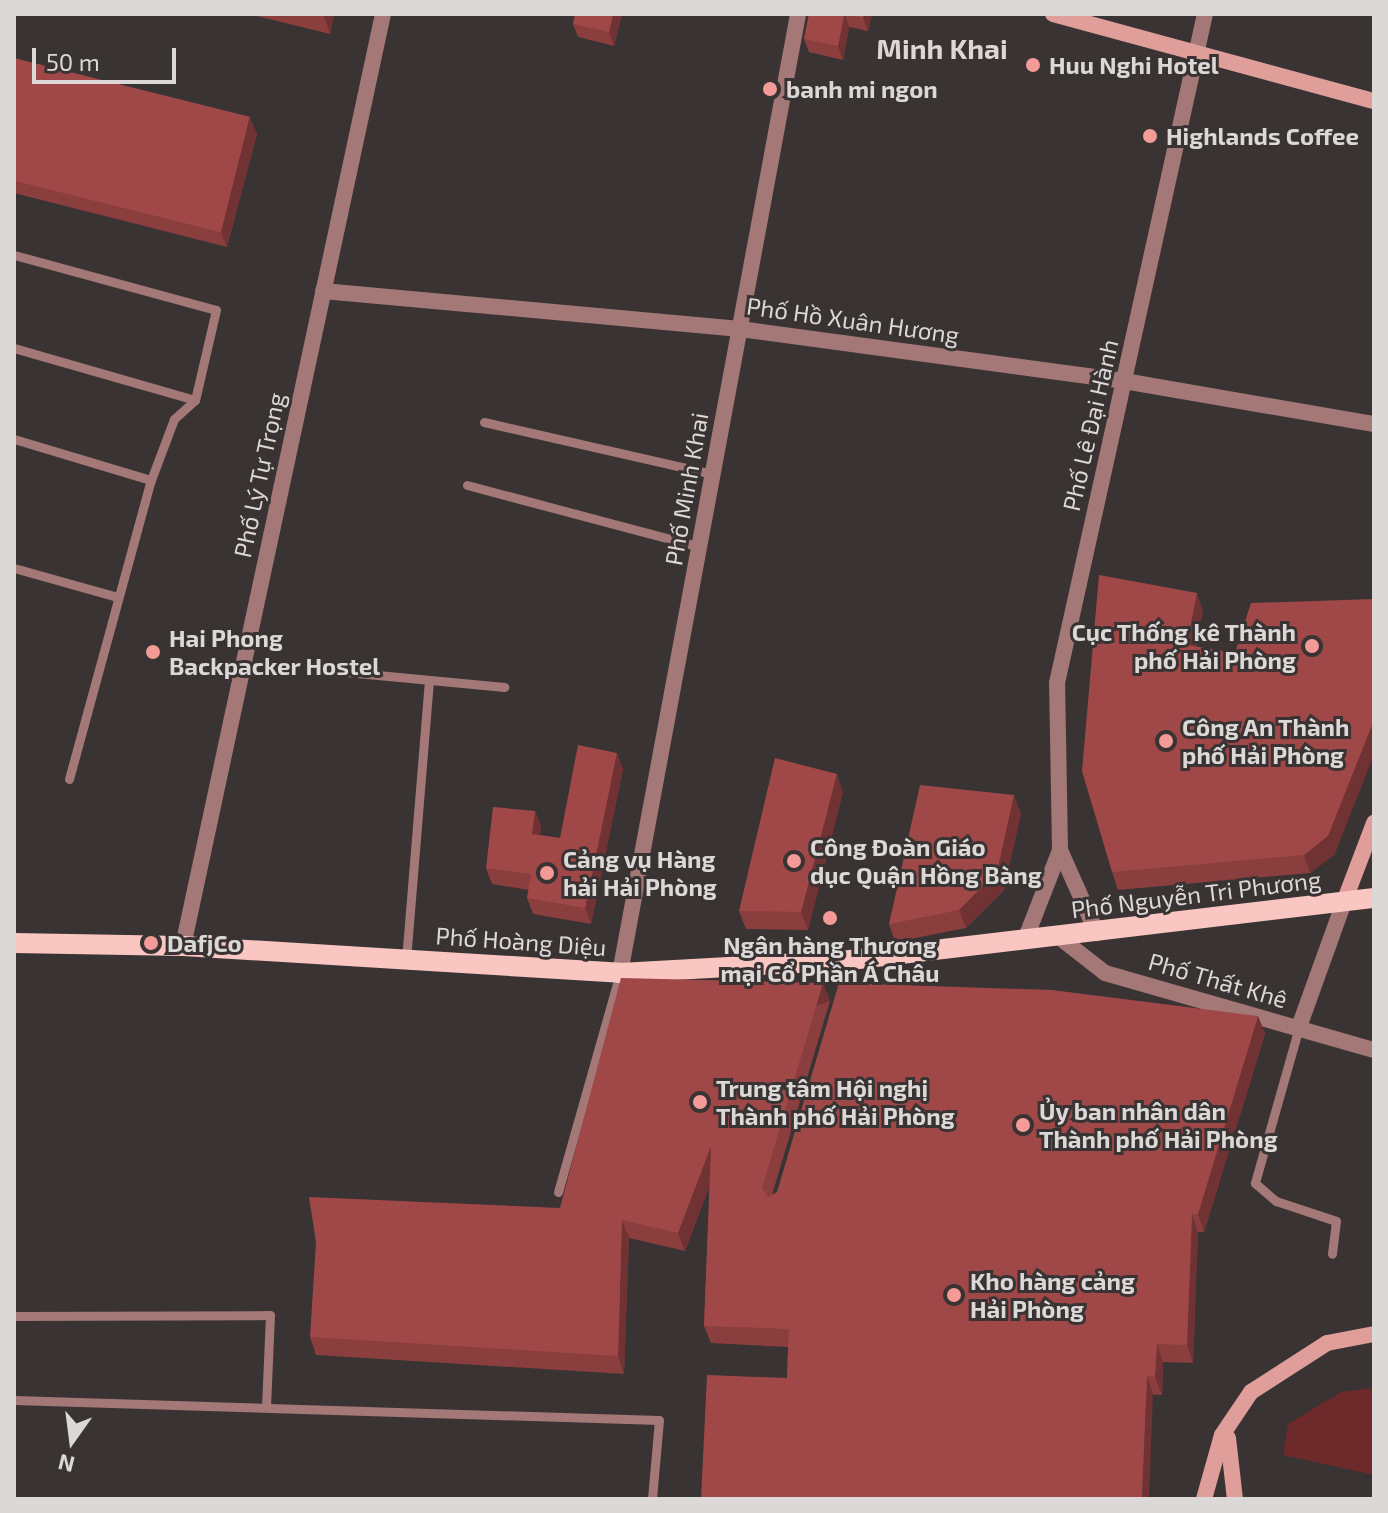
<!DOCTYPE html>
<meta charset="utf-8">
<style>
body{margin:0}
#map{position:relative;width:1388px;height:1513px;overflow:hidden;background:#393333;font-family:"Exo 2",sans-serif}
div>[style]{position:absolute}
[style*='--x']{left:calc(var(--x)*1px);top:calc(var(--y)*1px);width:calc(var(--w)*1px);rotate:calc(var(--a)*1deg)}
.green>*{inset:0;background:#6e2a2a}
.service>*{height:9px;margin:-4.5px;padding:0 4.5px;transform-origin:4.5px;border-radius:4.5px;background:#a37876}
.minor>*{height:16px;margin:-8px;padding:0 8px;transform-origin:8px;border-radius:8px;background:#a37876}
.tertiary>*{height:16px;margin:-8px;padding:0 8px;transform-origin:8px;border-radius:8px;background:#a37876}
.secondary>*{height:16px;margin:-8px;padding:0 8px;transform-origin:8px;border-radius:8px;background:#e09e9a}
.primary>*{height:20px;margin:-10px;padding:0 10px;transform-origin:10px;border-radius:10px;background:#fac6c2}
.wall>*{inset:0;background:#8a3e3d}
.shaded-wall>*{inset:0;background:#703232;transform-origin:0 0}
.building>*{inset:0;background:#a04847;transform-origin:0 0}
.dots>*{width:22px;height:22px;translate:-50% -50%;box-sizing:border-box;border:4px solid #393333;border-radius:50%}
span{translate:-50% -50%;white-space:nowrap;text-align:center;line-height:1.15;-webkit-text-stroke:6px #393333;paint-order:stroke}
.poi-label{font-size:24px;color:#dcd8d8;font-weight:700}
.left{translate:0 -50%;text-align:left}
.right{translate:-100% -50%;text-align:right}
.street-label{font-size:24px;color:#dcd8d8}
.quarter-label{font-size:28px;color:#ded6d6;font-weight:700}
.frame{position:absolute;inset:0;border:16px solid #dcd8d8;pointer-events:none}
.north{position:absolute;left:32px;top:1401px;width:80px;height:80px;-webkit-text-stroke:6px #393333;paint-order:stroke;rotate:194deg;font-size:22px;font-weight:700;line-height:32px;text-align:center;color:#dcd8d8}
.north::after{content:'';display:block;margin:auto;width:28px;height:36px;background:#dcd8d8;clip-path:polygon(50% 0,100% 100%,50% 72%,0 100%)}
.scale{position:absolute;left:32px;top:48px;width:144px;height:36px;box-sizing:border-box;border:4px solid #dcd8d8;border-top:0;padding-left:10px;font-size:24px;line-height:28px;white-space:nowrap;color:#dcd8d8;-webkit-text-stroke:6px #393333;paint-order:stroke}
</style>
<div id="map">
<div class="green">
<div style="clip-path:polygon(1374px 1388px,1374px 1475px,1283px 1455px,1288px 1424px,1341px 1392px)"></div>
</div>
<div class="service">
<div style="--x:14;--y:255;--w:209;--a:15.2"></div>
<div style="--x:216;--y:310;--w:92;--a:103.1"></div>
<div style="--x:195;--y:400;--w:188;--a:-164"></div>
<div style="--x:484;--y:422;--w:235;--a:12.8"></div>
<div style="--x:14;--y:439;--w:143;--a:16.7"></div>
<div style="--x:151;--y:480;--w:65;--a:-69.3"></div>
<div style="--x:174;--y:419;--w:28;--a:-42"></div>
<div style="--x:467;--y:485;--w:241;--a:14.9"></div>
<div style="--x:14;--y:568;--w:107;--a:15.7"></div>
<div style="--x:346;--y:672;--w:159;--a:5.4"></div>
<div style="--x:69;--y:779;--w:310;--a:-74.7"></div>
<div style="--x:406;--y:960;--w:281;--a:-85.3"></div>
<div style="--x:840;--y:995;--w:36;--a:-74"></div>
<div style="--x:1299;--y:1027;--w:162;--a:105.8"></div>
<div style="--x:1255;--y:1183;--w:28;--a:41"></div>
<div style="--x:1276;--y:1201;--w:63;--a:18.4"></div>
<div style="--x:1336;--y:1221;--w:33;--a:97"></div>
<div style="--x:558;--y:1192;--w:228;--a:-74.2"></div>
<div style="--x:14;--y:1316;--w:256;--a:-0.2"></div>
<div style="--x:270;--y:1315;--w:91;--a:92.5"></div>
<div style="--x:14;--y:1400;--w:645;--a:1.78"></div>
<div style="--x:659;--y:1420;--w:79;--a:95.1"></div>
</div>
<div class="minor">
<div style="--x:323;--y:291;--w:419;--a:5.2"></div>
<div style="--x:740;--y:329;--w:388;--a:7.7"></div>
<div style="--x:1124;--y:381;--w:254;--a:9.8"></div>
<div style="--x:1060;--y:850;--w:91;--a:66"></div>
<div style="--x:1059;--y:937;--w:58;--a:38"></div>
<div style="--x:1105;--y:973;--w:280;--a:16"></div>
<div style="--x:1025;--y:940;--w:97;--a:-68.7"></div>
<div style="--x:1060;--y:850;--w:167;--a:-91"></div>
<div style="--x:1057;--y:683;--w:685;--a:-77.53"></div>
<div style="--x:183;--y:946;--w:953;--a:-77.89"></div>
<div style="--x:1299;--y:1027;--w:133;--a:-70.2"></div>
</div>
<div class="tertiary">
<div style="--x:620;--y:973;--w:975;--a:-79.48"></div>
</div>
<div class="secondary">
<div style="--x:1053;--y:14;--w:333;--a:15.2"></div>
<div style="--x:1344;--y:902;--w:85;--a:-69.2"></div>
<div style="--x:1228;--y:1438;--w:61;--a:83.5"></div>
<div style="--x:1204;--y:1499;--w:66;--a:-74.3"></div>
<div style="--x:1222;--y:1435;--w:52;--a:-56"></div>
<div style="--x:1251;--y:1392;--w:90;--a:-32.8"></div>
<div style="--x:1327;--y:1343;--w:48;--a:-10.8"></div>
</div>
<div class="primary">
<div style="--x:14;--y:943;--w:169;--a:1"></div>
<div style="--x:183;--y:946;--w:438;--a:3.5"></div>
<div style="--x:620;--y:973;--w:230;--a:-3.2"></div>
<div style="--x:850;--y:960;--w:528;--a:-6.75"></div>
</div>
<div class="wall">
<div style="clip-path:polygon(249px 14px,334px 14px,330px 34px)"></div>
<div style="clip-path:polygon(622px 14px,614px 46px,578px 37px,573px 24px)"></div>
<div style="clip-path:polygon(809px 14px,872px 14px,868px 31px,849px 27px,843px 60px,809px 52px,804px 39px)"></div>
<div style="clip-path:polygon(14px 58px,257px 134px,227px 247px,14px 193px)"></div>
<div style="clip-path:polygon(1203px 611px,1196px 647px,1335px 854px,1310px 873px,1118px 890px,1112px 872px)"></div>
<div style="clip-path:polygon(623px 769px,591px 924px,533px 914px,527px 898px,529px 890px,492px 884px,486px 868px,535px 811px,541px 827px,540px 835px,560px 838px)"></div>
<div style="clip-path:polygon(843px 792px,808px 930px,746px 929px,739px 911px)"></div>
<div style="clip-path:polygon(1021px 813px,1004px 890px,966px 928px,895px 942px,889px 924px)"></div>
<div style="clip-path:polygon(823px 983px,830px 1001px,772px 1195px,1258px 1016px,1265px 1034px,1204px 1232px,1198px 1232px,1193px 1363px,1163px 1362px,1162px 1395px,787px 1378px,788px 1347px,711px 1343px,704px 1326px,710px 1185px,685px 1251px,629px 1238px,624px 1374px,316px 1355px,310px 1337px,560px 1208px)"></div>
</div>
<div class="shaded-wall">
<div style="clip-path:polygon(324px 14px,334px 14px,330px 34px,324px 16px)"></div>
<div style="clip-path:polygon(613px 14px,622px 14px,614px 46px,609px 32px)"></div>
<div style="clip-path:polygon(845px 14px,849px 27px,843px 60px,838px 46px)"></div>
<div style="clip-path:polygon(864px 14px,872px 14px,868px 31px,863px 18px)"></div>
<div style="clip-path:polygon(250px 117px,257px 134px,227px 247px,220px 230px)"></div>
<div style="clip-path:polygon(1197px 593px,1203px 611px,1193px 663px,1187px 645px)"></div>
<div style="clip-path:polygon(1374px 720px,1374px 754px,1335px 854px,1310px 873px,1304px 855px)"></div>
<div style="clip-path:polygon(617px 753px,623px 769px,591px 924px,585px 908px)"></div>
<div style="clip-path:polygon(837px 774px,843px 792px,808px 930px,801px 912px)"></div>
<div style="clip-path:polygon(1014px 795px,1021px 813px,1004px 890px,966px 928px,959px 910px)"></div>
<div style="clip-path:polygon(535px 811px,541px 827px,538px 850px,532px 834px)"></div>
<div style="left:823px;top:983px;width:19px;height:214px;rotate:69deg"></div>
<div style="clip-path:polygon(1258px 1016px,1265px 1034px,1204px 1232px,1198px 1214px)"></div>
<div style="clip-path:polygon(711px 1146px,718px 1164px,685px 1251px,678px 1233px)"></div>
<div style="clip-path:polygon(1192px 1214px,1198px 1232px,1193px 1363px,1187px 1345px)"></div>
<div style="clip-path:polygon(622px 1220px,629px 1238px,624px 1374px,618px 1356px)"></div>
<div style="clip-path:polygon(1157px 1344px,1163px 1362px,1162px 1395px,1155px 1377px)"></div>
<div style="clip-path:polygon(1147px 1376px,1153px 1394px,1149px 1499px,1142px 1499px)"></div>
</div>
<div class="building">
<div style="clip-path:polygon(575px 14px,613px 14px,609px 32px,573px 24px)"></div>
<div style="clip-path:polygon(809px 14px,844px 14px,838px 46px,804px 39px)"></div>
<div style="clip-path:polygon(847px 14px,864px 14px,863px 18px)"></div>
<div style="left:14px;top:58px;width:243px;height:119px;rotate:14deg"></div>
<div style="clip-path:polygon(1099px 575px,1197px 593px,1187px 645px,1235px 653px,1251px 603px,1374px 599px,1374px 720px,1328px 836px,1304px 855px,1112px 872px,1082px 771px)"></div>
<div style="clip-path:polygon(578px 745px,617px 753px,585px 908px,527px 898px,531px 874px,486px 868px,493px 807px,535px 811px,532px 834px,560px 838px)"></div>
<div style="clip-path:polygon(775px 758px,837px 774px,801px 912px,739px 911px)"></div>
<div style="clip-path:polygon(920px 785px,1014px 795px,997px 872px,959px 910px,889px 924px)"></div>
<div style="clip-path:polygon(621px 978px,823px 983px,762px 1188px,768px 1197px,777px 1192px,839px 983px,1052px 990px,1258px 1016px,1198px 1214px,1192px 1214px,1187px 1345px,1157px 1344px,1155px 1377px,1147px 1376px,1142px 1499px,701px 1499px,707px 1375px,787px 1378px,789px 1329px,704px 1326px,711px 1146px,678px 1233px,622px 1220px,618px 1356px,310px 1337px,316px 1242px,309px 1197px,560px 1208px)"></div>
</div>
<div class="dots">
<div style="left:1033px;top:65px;background:#f59b97"></div>
<div style="left:770px;top:89px;background:#f59b97"></div>
<div style="left:1150px;top:136px;background:#f59b97"></div>
<div style="left:1312px;top:646px;background:#f59b97"></div>
<div style="left:153px;top:652px;background:#f59b97"></div>
<div style="left:1166px;top:741px;background:#f59b97"></div>
<div style="left:794px;top:861px;background:#f59b97"></div>
<div style="left:547px;top:873px;background:#f59b97"></div>
<div style="left:830px;top:918px;background:#f59b97"></div>
<div style="left:151px;top:943px;background:#f59b97"></div>
<div style="left:700px;top:1102px;background:#f59b97"></div>
<div style="left:1023px;top:1125px;background:#f59b97"></div>
<div style="left:954px;top:1295px;background:#f59b97"></div>
</div>
<div class="poi-label">
<span class="left" style="left:1049px;top:65px">Huu Nghi Hotel</span>
<span class="left" style="left:786px;top:89px">banh mi ngon</span>
<span class="left" style="left:1166px;top:136px">Highlands Coffee</span>
<span class="right" style="left:1296px;top:646px">Cục Thống kê Thành<br>phố Hải Phòng</span>
<span class="left" style="left:169px;top:652px">Hai Phong<br>Backpacker Hostel</span>
<span class="left" style="left:1182px;top:741px">Công An Thành<br>phố Hải Phòng</span>
<span class="left" style="left:810px;top:861px">Công Đoàn Giáo<br>dục Quận Hồng Bàng</span>
<span class="left" style="left:563px;top:873px">Cảng vụ Hàng<br>hải Hải Phòng</span>
<span class="left" style="left:167px;top:943px">DafjCo</span>
<span style="left:830px;top:959px">Ngân hàng Thương<br>mại Cổ Phần Á Châu</span>
<span class="left" style="left:716px;top:1102px">Trung tâm Hội nghị<br>Thành phố Hải Phòng</span>
<span class="left" style="left:1039px;top:1125px">Ủy ban nhân dân<br>Thành phố Hải Phòng</span>
<span class="left" style="left:970px;top:1295px">Kho hàng cảng<br>Hải Phòng</span>
</div>
<div class="street-label">
<span style="left:853px;top:320px;rotate:8deg">Phố Hồ Xuân Hương</span>
<span style="left:1090px;top:425px;rotate:-77deg">Phố Lê Đại Hành</span>
<span style="left:259px;top:475px;rotate:-78deg">Phố Lý Tự Trọng</span>
<span style="left:686px;top:489px;rotate:-80deg">Phố Minh Khai</span>
<span style="left:1196px;top:894px;rotate:-7deg">Phố Nguyễn Tri Phương</span>
<span style="left:521px;top:941px;rotate:4deg">Phố Hoàng Diệu</span>
<span style="left:1218px;top:980px;rotate:16deg">Phố Thất Khê</span>
</div>
<div class="quarter-label">
<span style="left:942px;top:48px">Minh Khai</span>
</div>
<div class="frame"></div>
<div class="north">N</div>
<div class="scale">50 m</div>
</div>
